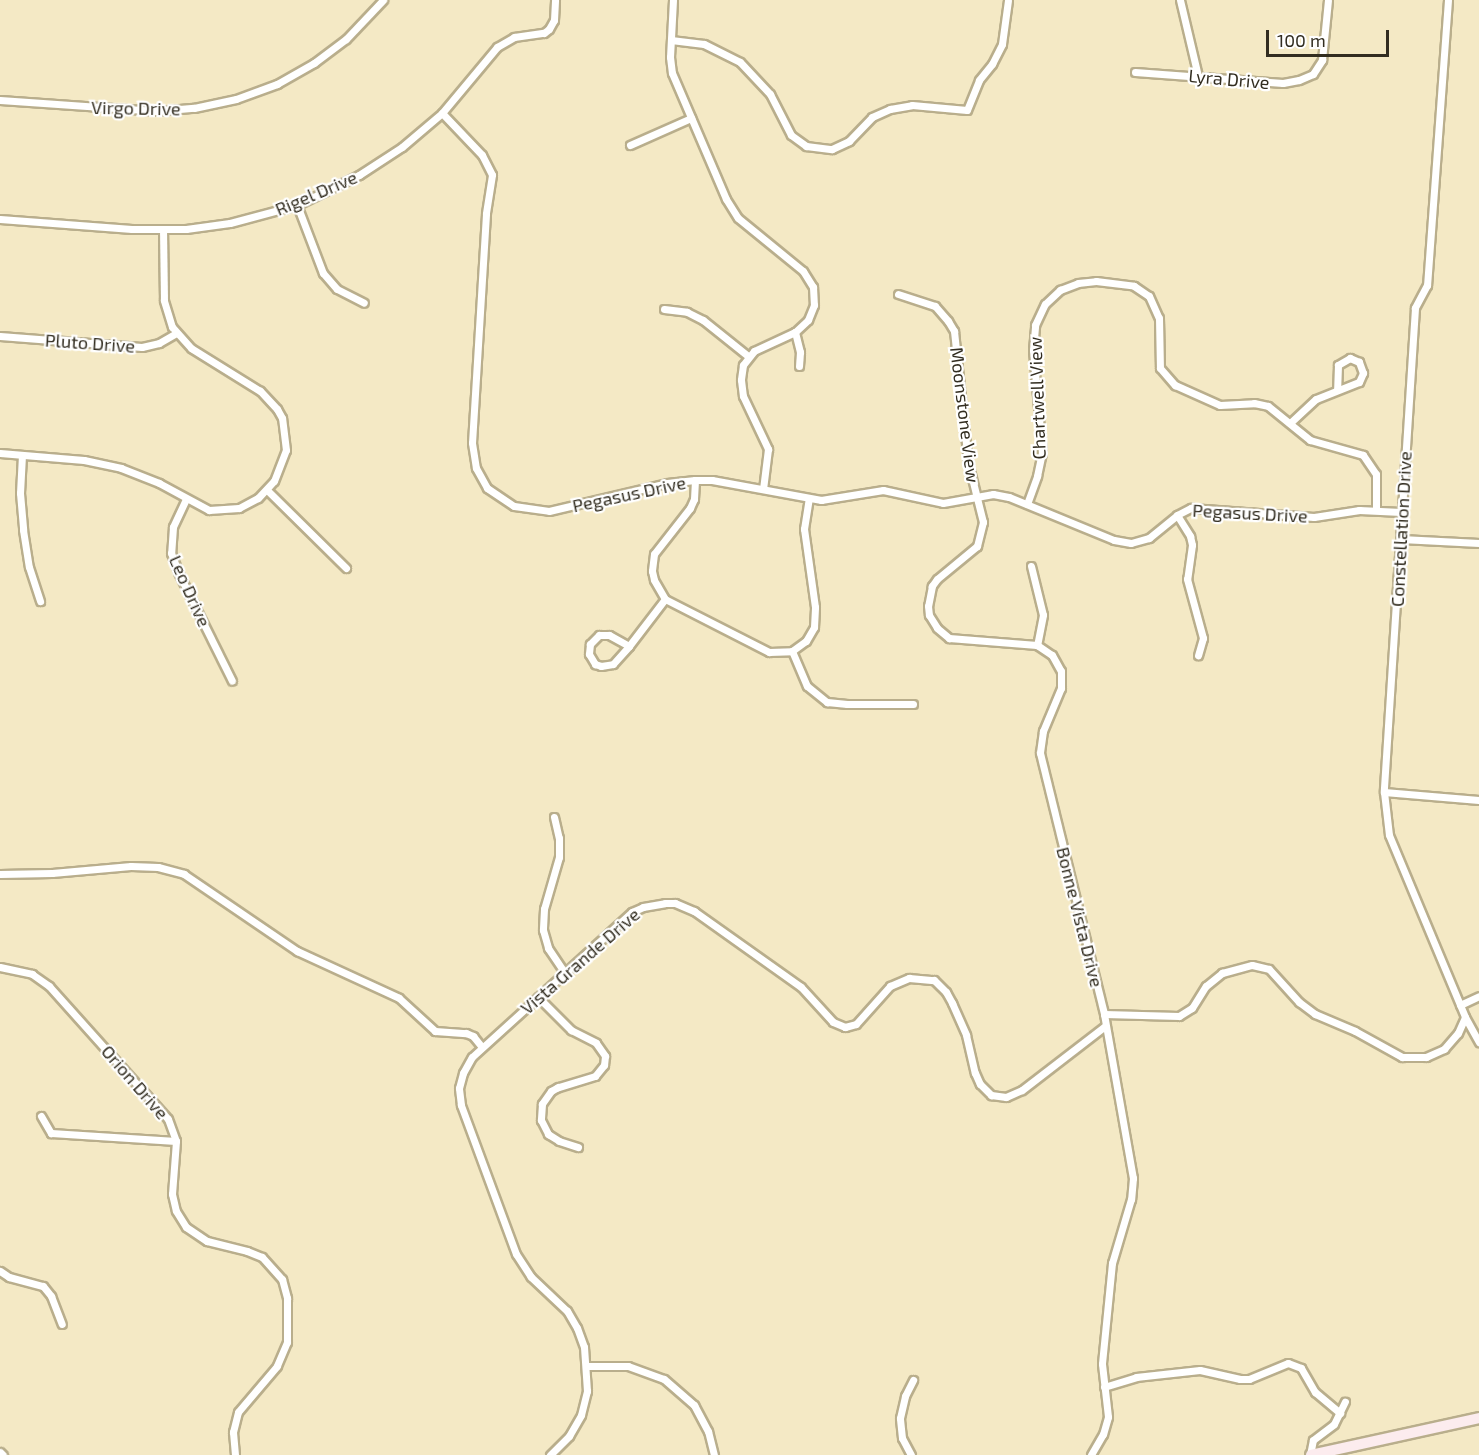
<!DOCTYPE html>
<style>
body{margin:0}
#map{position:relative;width:1479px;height:1455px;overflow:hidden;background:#f4e9c5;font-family:"Exo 2",sans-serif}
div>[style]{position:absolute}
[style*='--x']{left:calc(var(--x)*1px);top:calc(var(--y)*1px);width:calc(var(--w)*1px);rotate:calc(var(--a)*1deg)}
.roads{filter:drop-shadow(2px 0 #b9ae8c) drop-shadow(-2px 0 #b9ae8c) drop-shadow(0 2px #b9ae8c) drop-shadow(0 -2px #b9ae8c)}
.street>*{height:7px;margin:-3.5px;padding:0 3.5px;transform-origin:3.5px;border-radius:3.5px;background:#fff}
.secondary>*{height:10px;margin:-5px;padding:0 5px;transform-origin:5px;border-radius:5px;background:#fcecee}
span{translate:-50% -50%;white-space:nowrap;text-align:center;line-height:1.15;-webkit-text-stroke:4.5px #fff;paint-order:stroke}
.street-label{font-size:18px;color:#322d20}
.scale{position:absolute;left:1266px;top:30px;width:123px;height:27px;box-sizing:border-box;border:3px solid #322d20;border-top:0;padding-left:8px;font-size:18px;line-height:21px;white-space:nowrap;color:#322d20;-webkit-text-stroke:4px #fff;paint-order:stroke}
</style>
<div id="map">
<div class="roads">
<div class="street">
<div style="--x:673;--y:0;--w:57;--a:93"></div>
<div style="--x:670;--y:57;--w:16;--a:83"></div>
<div style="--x:672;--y:73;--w:137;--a:66.8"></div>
<div style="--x:726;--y:199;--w:22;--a:58"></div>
<div style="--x:738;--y:218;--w:84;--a:39.2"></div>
<div style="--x:803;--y:271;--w:19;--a:58"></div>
<div style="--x:813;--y:287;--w:18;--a:87"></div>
<div style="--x:814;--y:305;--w:16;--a:112"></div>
<div style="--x:808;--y:320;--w:18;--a:137"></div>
<div style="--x:795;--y:332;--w:45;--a:155.1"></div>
<div style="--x:754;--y:351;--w:18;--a:128"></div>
<div style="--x:743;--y:365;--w:15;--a:98"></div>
<div style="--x:741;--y:380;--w:16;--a:83"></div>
<div style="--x:743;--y:396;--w:59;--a:64.7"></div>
<div style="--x:768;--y:449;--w:40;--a:97.1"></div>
<div style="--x:1180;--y:0;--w:78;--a:76.7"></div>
<div style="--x:1448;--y:0;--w:286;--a:94.2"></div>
<div style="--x:1427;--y:285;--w:26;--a:118"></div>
<div style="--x:1415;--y:308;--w:485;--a:93.7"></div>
<div style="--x:1384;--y:792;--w:43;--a:83.4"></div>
<div style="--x:1389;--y:835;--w:197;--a:67.3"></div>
<div style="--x:1465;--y:1017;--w:29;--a:61"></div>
<div style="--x:671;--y:40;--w:33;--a:7"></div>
<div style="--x:704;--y:44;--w:40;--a:26.6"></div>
<div style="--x:740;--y:62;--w:44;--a:46.8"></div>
<div style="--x:770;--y:94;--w:46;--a:62.9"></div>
<div style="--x:791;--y:135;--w:19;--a:36"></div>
<div style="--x:806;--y:146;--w:26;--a:7"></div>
<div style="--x:832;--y:149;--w:19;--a:-25"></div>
<div style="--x:849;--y:141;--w:33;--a:-46"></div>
<div style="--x:872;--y:117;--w:20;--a:-24"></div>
<div style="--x:890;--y:109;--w:22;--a:-10"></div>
<div style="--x:912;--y:105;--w:55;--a:5.2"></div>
<div style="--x:967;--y:110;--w:32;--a:-68"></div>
<div style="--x:979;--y:80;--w:21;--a:-51"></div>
<div style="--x:992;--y:64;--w:22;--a:-63"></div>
<div style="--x:1002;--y:44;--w:44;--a:-82.2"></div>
<div style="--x:1135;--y:72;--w:148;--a:4.3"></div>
<div style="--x:1283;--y:83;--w:16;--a:-11"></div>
<div style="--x:1299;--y:80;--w:15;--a:-23"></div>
<div style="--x:1313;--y:74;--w:17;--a:-57"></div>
<div style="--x:1322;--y:60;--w:60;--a:-84.3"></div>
<div style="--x:0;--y:100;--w:156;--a:4"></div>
<div style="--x:156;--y:111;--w:38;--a:-5"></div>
<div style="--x:194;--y:108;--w:43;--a:-12.1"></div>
<div style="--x:236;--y:99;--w:44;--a:-20.1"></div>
<div style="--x:277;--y:84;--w:43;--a:-29.6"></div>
<div style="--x:314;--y:63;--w:40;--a:-37"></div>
<div style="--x:346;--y:39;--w:54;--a:-46.5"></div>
<div style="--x:442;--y:113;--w:58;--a:46.4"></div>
<div style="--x:482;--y:155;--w:22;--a:63"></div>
<div style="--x:492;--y:175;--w:39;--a:99"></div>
<div style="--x:486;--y:214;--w:229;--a:93.5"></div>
<div style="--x:472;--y:443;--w:25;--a:81"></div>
<div style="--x:476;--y:468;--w:23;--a:61"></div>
<div style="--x:487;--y:488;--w:32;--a:34"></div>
<div style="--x:514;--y:506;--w:35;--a:8"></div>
<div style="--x:549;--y:511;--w:121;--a:-13.3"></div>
<div style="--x:667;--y:483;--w:28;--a:-6"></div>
<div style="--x:695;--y:480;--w:17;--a:0"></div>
<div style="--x:712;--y:480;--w:111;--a:10.4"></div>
<div style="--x:821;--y:500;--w:63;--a:-9.2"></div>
<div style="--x:883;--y:490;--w:61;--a:12.2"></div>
<div style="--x:943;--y:503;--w:51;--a:-10.2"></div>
<div style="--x:993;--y:494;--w:16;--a:11"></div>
<div style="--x:1009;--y:497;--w:113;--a:22.3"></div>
<div style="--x:1114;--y:540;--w:17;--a:10"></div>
<div style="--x:1131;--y:543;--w:19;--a:-16"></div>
<div style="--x:1149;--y:538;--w:36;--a:-39"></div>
<div style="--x:1177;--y:515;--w:16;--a:-27"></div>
<div style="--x:1191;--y:508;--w:123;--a:4.2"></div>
<div style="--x:1314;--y:517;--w:46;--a:-8.8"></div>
<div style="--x:1359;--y:510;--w:42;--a:2.7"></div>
<div style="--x:630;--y:145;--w:67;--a:-23.9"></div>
<div style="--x:297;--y:205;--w:73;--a:69.1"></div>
<div style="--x:323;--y:273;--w:21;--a:49"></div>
<div style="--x:337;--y:289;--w:30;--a:27"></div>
<div style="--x:0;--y:219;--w:132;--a:4.3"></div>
<div style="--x:132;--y:229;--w:54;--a:0"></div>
<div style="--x:186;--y:229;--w:44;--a:-7.8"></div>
<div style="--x:230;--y:223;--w:69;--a:-15"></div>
<div style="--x:297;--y:205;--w:69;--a:-25.8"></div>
<div style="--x:359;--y:175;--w:51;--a:-33.1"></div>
<div style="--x:402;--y:147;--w:52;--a:-40.4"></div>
<div style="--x:442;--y:113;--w:86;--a:-50.2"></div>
<div style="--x:497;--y:47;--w:20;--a:-30"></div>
<div style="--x:514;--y:37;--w:30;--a:-8"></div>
<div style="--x:544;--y:33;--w:6;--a:-39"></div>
<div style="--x:549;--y:29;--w:10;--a:-61"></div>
<div style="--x:554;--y:20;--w:20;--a:-87"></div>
<div style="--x:898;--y:294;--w:39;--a:18"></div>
<div style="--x:935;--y:306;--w:20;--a:49"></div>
<div style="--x:948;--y:321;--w:12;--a:59"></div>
<div style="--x:954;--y:331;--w:132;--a:83.9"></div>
<div style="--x:968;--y:462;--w:62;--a:76"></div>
<div style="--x:983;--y:522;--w:25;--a:104"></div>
<div style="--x:977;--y:546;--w:52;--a:140.5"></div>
<div style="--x:937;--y:579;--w:9;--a:126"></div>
<div style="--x:932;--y:586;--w:20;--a:101"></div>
<div style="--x:928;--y:606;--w:9;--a:84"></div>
<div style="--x:929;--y:615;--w:15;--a:58"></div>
<div style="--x:937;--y:628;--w:16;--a:40"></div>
<div style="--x:949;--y:638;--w:88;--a:4.5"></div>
<div style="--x:1037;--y:645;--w:18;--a:34"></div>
<div style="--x:1052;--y:655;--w:18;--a:61"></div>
<div style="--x:1061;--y:671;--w:17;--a:90"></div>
<div style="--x:1061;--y:688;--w:47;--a:112.7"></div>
<div style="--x:1043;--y:731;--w:22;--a:98"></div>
<div style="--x:1040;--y:753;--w:269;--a:76.2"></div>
<div style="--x:1104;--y:1014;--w:167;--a:80"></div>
<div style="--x:1133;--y:1178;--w:21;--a:95"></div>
<div style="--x:1131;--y:1199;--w:67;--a:106.5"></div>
<div style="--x:1112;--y:1263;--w:101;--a:95.7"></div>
<div style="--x:1102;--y:1364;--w:53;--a:83.5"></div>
<div style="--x:1108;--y:1417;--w:18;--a:106"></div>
<div style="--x:1103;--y:1434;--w:24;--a:120"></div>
<div style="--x:664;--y:309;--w:23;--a:7"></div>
<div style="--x:687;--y:312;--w:18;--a:27"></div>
<div style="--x:703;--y:320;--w:58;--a:38.7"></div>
<div style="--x:795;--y:332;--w:21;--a:76"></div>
<div style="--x:800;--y:352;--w:14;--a:94"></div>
<div style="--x:0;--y:336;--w:142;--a:4.4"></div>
<div style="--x:142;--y:347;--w:17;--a:-13"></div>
<div style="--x:159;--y:343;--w:20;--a:-30"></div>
<div style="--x:1290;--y:423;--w:35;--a:-43"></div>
<div style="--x:1316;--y:399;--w:46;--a:-21.6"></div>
<div style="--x:1359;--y:382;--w:10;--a:-66"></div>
<div style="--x:1363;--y:373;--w:12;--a:-110"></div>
<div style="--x:1359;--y:362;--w:10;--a:-156"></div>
<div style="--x:1350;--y:358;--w:14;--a:150"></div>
<div style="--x:1338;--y:365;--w:25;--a:92"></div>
<div style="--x:0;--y:453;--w:84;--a:4.8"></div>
<div style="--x:84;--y:460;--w:38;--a:12"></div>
<div style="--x:121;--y:468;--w:41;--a:21.5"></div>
<div style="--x:159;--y:483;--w:57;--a:28.4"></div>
<div style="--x:209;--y:510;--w:30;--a:-4"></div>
<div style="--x:239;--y:508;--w:21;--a:-28"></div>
<div style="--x:258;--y:498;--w:23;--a:-47"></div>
<div style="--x:274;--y:481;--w:33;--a:-69"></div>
<div style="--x:286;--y:450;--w:32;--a:-97"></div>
<div style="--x:282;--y:418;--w:10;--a:-119"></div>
<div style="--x:277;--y:409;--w:25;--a:-133"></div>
<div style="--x:260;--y:391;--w:81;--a:-148.1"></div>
<div style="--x:191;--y:348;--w:28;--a:-132"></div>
<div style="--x:172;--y:327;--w:28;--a:-107"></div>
<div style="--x:164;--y:300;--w:70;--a:-90.8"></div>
<div style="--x:22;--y:455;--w:38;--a:93"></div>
<div style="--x:20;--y:493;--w:37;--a:85"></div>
<div style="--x:23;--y:530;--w:37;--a:81"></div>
<div style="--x:29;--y:567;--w:36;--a:72"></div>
<div style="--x:695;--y:480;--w:19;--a:93"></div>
<div style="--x:694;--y:499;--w:10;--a:114"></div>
<div style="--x:690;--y:508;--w:58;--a:128"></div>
<div style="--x:654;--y:554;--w:17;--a:97"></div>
<div style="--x:652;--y:571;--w:9;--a:77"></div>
<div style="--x:654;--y:580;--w:22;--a:60"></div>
<div style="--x:665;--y:599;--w:117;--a:27"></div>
<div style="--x:769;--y:652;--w:23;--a:-2"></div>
<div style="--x:792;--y:651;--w:17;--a:-36"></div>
<div style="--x:806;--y:641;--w:16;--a:-60"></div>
<div style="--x:814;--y:627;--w:20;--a:-87"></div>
<div style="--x:815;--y:607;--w:79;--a:-98"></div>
<div style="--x:804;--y:529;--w:30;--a:-81"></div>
<div style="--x:267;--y:490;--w:111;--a:44.6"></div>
<div style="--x:186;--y:499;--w:31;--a:115"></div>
<div style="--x:173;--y:527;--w:26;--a:94"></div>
<div style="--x:171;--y:553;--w:22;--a:69"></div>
<div style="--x:179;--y:574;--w:119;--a:63.6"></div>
<div style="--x:1027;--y:504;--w:30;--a:-70"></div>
<div style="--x:1037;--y:476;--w:24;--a:-78"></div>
<div style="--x:1042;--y:453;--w:103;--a:-95"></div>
<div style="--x:1033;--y:350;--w:25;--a:-85"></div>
<div style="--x:1035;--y:325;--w:23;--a:-65"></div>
<div style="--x:1045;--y:304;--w:21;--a:-43"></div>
<div style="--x:1060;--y:290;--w:19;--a:-21"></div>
<div style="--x:1078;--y:283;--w:18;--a:-6"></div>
<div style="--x:1096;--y:281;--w:38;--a:7"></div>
<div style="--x:1134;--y:286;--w:18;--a:34"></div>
<div style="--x:1149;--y:296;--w:24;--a:66"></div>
<div style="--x:1159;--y:318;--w:50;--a:88.9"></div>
<div style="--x:1160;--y:368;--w:23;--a:49"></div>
<div style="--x:1175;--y:385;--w:49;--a:24"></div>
<div style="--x:1220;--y:405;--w:34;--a:-3"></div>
<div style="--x:1254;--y:403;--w:14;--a:12"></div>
<div style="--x:1268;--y:406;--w:54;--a:39"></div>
<div style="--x:1310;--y:440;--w:55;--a:15.8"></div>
<div style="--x:1363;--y:455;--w:23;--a:56"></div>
<div style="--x:1376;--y:474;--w:36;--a:90"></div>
<div style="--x:1177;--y:515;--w:25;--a:58"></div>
<div style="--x:1190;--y:536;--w:9;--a:77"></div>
<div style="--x:1192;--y:545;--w:34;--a:98"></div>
<div style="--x:1187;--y:579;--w:61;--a:74.8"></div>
<div style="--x:1203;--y:638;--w:18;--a:106"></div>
<div style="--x:1401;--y:539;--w:78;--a:2.9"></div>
<div style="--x:1031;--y:566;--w:50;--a:76.2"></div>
<div style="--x:1043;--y:615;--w:31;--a:101"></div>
<div style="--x:629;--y:646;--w:23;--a:-151"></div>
<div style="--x:609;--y:635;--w:10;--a:180"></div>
<div style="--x:599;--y:635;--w:13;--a:135"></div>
<div style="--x:590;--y:644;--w:10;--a:96"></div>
<div style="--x:589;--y:654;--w:12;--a:59"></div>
<div style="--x:595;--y:664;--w:6;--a:18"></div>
<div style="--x:601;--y:666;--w:12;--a:-9"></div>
<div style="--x:613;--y:664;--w:24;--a:-48"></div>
<div style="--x:629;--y:646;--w:59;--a:-52.5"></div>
<div style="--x:792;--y:651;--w:38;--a:67"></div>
<div style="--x:807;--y:686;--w:26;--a:39"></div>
<div style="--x:827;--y:702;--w:20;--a:6"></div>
<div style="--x:847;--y:704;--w:66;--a:0"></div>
<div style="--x:1384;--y:792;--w:95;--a:4.8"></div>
<div style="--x:554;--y:817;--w:22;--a:77"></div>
<div style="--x:559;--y:838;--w:19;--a:90"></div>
<div style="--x:559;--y:857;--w:54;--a:106.1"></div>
<div style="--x:544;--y:909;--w:21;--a:93"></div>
<div style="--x:543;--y:930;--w:19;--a:74"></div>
<div style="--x:548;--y:948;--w:30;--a:56"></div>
<div style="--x:0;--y:874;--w:52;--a:-1.1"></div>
<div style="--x:52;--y:873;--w:79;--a:-5.1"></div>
<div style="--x:131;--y:866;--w:27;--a:2"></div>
<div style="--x:158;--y:867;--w:27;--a:15"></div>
<div style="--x:184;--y:874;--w:137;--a:34.3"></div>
<div style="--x:297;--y:951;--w:112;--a:24.7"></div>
<div style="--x:399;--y:998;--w:49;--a:42.5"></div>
<div style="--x:435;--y:1031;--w:31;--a:4"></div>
<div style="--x:466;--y:1033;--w:8;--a:23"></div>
<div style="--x:473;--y:1036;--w:14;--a:51"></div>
<div style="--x:0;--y:967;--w:33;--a:12"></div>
<div style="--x:32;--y:974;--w:21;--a:35"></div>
<div style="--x:49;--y:986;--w:178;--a:48.2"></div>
<div style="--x:168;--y:1119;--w:23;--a:70"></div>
<div style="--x:176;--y:1141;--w:53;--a:94.3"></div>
<div style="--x:172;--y:1194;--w:17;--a:77"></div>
<div style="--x:176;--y:1211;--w:19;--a:58"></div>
<div style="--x:186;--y:1227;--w:25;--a:34"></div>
<div style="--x:207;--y:1241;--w:41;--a:14"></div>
<div style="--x:247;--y:1251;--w:16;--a:22"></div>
<div style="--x:262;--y:1257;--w:30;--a:48"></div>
<div style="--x:282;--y:1279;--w:20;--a:75"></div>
<div style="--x:287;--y:1298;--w:44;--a:90"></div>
<div style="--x:287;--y:1342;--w:26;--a:113"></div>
<div style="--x:277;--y:1366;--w:60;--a:130.3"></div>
<div style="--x:238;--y:1412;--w:21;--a:104"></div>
<div style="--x:233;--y:1432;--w:23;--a:85"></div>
<div style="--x:538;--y:997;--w:47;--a:45"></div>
<div style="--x:571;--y:1030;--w:28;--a:27"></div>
<div style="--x:596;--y:1043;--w:16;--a:55"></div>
<div style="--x:605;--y:1056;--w:9;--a:96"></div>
<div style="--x:604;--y:1065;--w:14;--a:129"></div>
<div style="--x:595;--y:1076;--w:39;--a:163"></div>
<div style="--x:558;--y:1087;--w:8;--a:150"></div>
<div style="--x:551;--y:1091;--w:16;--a:125"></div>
<div style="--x:542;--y:1104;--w:16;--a:94"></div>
<div style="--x:541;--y:1120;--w:16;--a:63"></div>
<div style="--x:548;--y:1134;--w:13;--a:32"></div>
<div style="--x:559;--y:1141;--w:20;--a:18"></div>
<div style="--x:1460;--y:1005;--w:21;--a:-25"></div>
<div style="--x:1104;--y:1014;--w:75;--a:1.5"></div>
<div style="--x:1179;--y:1016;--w:15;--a:-32"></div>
<div style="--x:1192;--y:1008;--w:26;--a:-58"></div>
<div style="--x:1206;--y:986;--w:21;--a:-39"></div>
<div style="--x:1222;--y:973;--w:31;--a:-15"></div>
<div style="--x:1252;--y:965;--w:17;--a:13"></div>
<div style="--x:1269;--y:969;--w:45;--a:47.7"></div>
<div style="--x:1299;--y:1002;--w:20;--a:37"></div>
<div style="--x:1315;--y:1014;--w:43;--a:23"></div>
<div style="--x:1355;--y:1031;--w:54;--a:29"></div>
<div style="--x:1402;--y:1057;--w:24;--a:0"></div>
<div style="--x:1426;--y:1057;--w:20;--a:-24"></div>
<div style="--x:1444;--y:1049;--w:21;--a:-49"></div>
<div style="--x:1458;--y:1033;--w:17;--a:-66"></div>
<div style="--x:41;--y:1116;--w:20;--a:60"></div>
<div style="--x:51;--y:1133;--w:125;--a:3.7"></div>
<div style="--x:0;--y:1271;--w:11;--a:34"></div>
<div style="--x:9;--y:1277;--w:35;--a:15"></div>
<div style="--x:43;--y:1286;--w:13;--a:51"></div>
<div style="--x:51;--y:1296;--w:30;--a:69"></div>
<div style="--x:586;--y:1366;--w:42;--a:0"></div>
<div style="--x:628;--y:1366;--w:38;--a:20"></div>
<div style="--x:664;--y:1379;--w:40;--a:41"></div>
<div style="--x:694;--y:1405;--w:30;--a:62"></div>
<div style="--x:708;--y:1431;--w:25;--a:76"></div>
<div style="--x:1104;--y:1387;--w:34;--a:-17"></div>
<div style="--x:1136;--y:1377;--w:64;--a:-6.2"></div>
<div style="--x:1200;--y:1370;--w:41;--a:12.7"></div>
<div style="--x:1240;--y:1379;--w:9;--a:0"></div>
<div style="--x:1249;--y:1379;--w:42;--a:-22.3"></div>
<div style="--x:1288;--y:1363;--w:14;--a:21"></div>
<div style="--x:1301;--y:1368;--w:28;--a:60"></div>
<div style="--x:1315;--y:1392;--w:33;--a:40"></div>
<div style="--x:0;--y:1452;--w:4;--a:45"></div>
<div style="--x:550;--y:1455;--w:27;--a:-45"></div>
<div style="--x:569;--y:1436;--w:24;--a:-60"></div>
<div style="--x:581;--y:1415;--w:25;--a:-76"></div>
<div style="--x:587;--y:1391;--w:44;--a:-93.9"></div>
<div style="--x:584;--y:1347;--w:20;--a:-110"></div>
<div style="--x:577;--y:1328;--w:20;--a:-120"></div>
<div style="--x:567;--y:1311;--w:50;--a:-136.6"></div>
<div style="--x:531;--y:1277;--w:27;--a:-123"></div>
<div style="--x:516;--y:1254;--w:159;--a:-110.3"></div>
<div style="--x:461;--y:1105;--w:17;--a:-97"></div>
<div style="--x:459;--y:1088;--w:16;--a:-75"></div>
<div style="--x:463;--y:1073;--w:18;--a:-61"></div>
<div style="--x:472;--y:1057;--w:216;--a:-42.2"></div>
<div style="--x:632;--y:912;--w:12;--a:-24"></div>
<div style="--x:643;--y:907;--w:22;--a:-10"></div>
<div style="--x:665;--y:903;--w:10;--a:0"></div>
<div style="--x:675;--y:903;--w:21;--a:23"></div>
<div style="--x:694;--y:911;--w:131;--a:35.4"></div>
<div style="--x:801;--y:987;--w:47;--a:47.6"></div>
<div style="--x:833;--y:1022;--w:13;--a:23"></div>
<div style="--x:845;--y:1027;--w:11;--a:-15"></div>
<div style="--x:856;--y:1024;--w:51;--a:-48.2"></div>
<div style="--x:890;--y:986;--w:21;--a:-23"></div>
<div style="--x:909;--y:978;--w:25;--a:5"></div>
<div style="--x:934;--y:980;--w:17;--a:45"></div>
<div style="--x:946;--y:992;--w:13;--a:61"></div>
<div style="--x:952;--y:1003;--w:35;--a:66"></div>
<div style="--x:966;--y:1035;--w:39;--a:77"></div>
<div style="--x:975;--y:1073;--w:12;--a:66"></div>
<div style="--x:980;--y:1084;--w:16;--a:45"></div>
<div style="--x:991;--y:1095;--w:15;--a:8"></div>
<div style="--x:1006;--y:1097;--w:17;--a:-24"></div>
<div style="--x:1022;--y:1090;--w:105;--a:-37.6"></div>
<div style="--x:911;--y:1455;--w:19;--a:-118"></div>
<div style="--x:902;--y:1438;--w:20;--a:-96"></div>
<div style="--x:900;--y:1418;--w:23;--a:-77"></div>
<div style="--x:905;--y:1396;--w:18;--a:-63"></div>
<div style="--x:1310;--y:1455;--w:15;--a:-79"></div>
<div style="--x:1313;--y:1440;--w:26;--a:-37"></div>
<div style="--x:1334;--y:1424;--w:25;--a:-64"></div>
</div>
<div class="secondary">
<div style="--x:1311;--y:1455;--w:172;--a:-12.4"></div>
</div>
</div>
<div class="street-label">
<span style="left:1229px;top:79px;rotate:5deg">Lyra Drive</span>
<span style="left:136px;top:108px;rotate:1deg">Virgo Drive</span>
<span style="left:316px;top:193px;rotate:-23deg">Rigel Drive</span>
<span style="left:90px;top:343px;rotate:4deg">Pluto Drive</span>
<span style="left:1037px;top:398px;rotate:-92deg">Chartwell View</span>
<span style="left:965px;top:415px;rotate:83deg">Moonstone View</span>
<span style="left:629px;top:494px;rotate:-12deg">Pegasus Drive</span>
<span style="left:1250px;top:513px;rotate:3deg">Pegasus Drive</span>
<span style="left:1401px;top:529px;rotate:-87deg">Constellation Drive</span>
<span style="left:190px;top:591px;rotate:66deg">Leo Drive</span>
<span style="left:1080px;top:917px;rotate:76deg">Bonne Vista Drive</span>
<span style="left:580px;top:961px;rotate:-41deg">Vista Grande Drive</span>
<span style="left:135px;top:1082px;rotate:49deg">Orion Drive</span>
</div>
<div class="scale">100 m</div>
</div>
